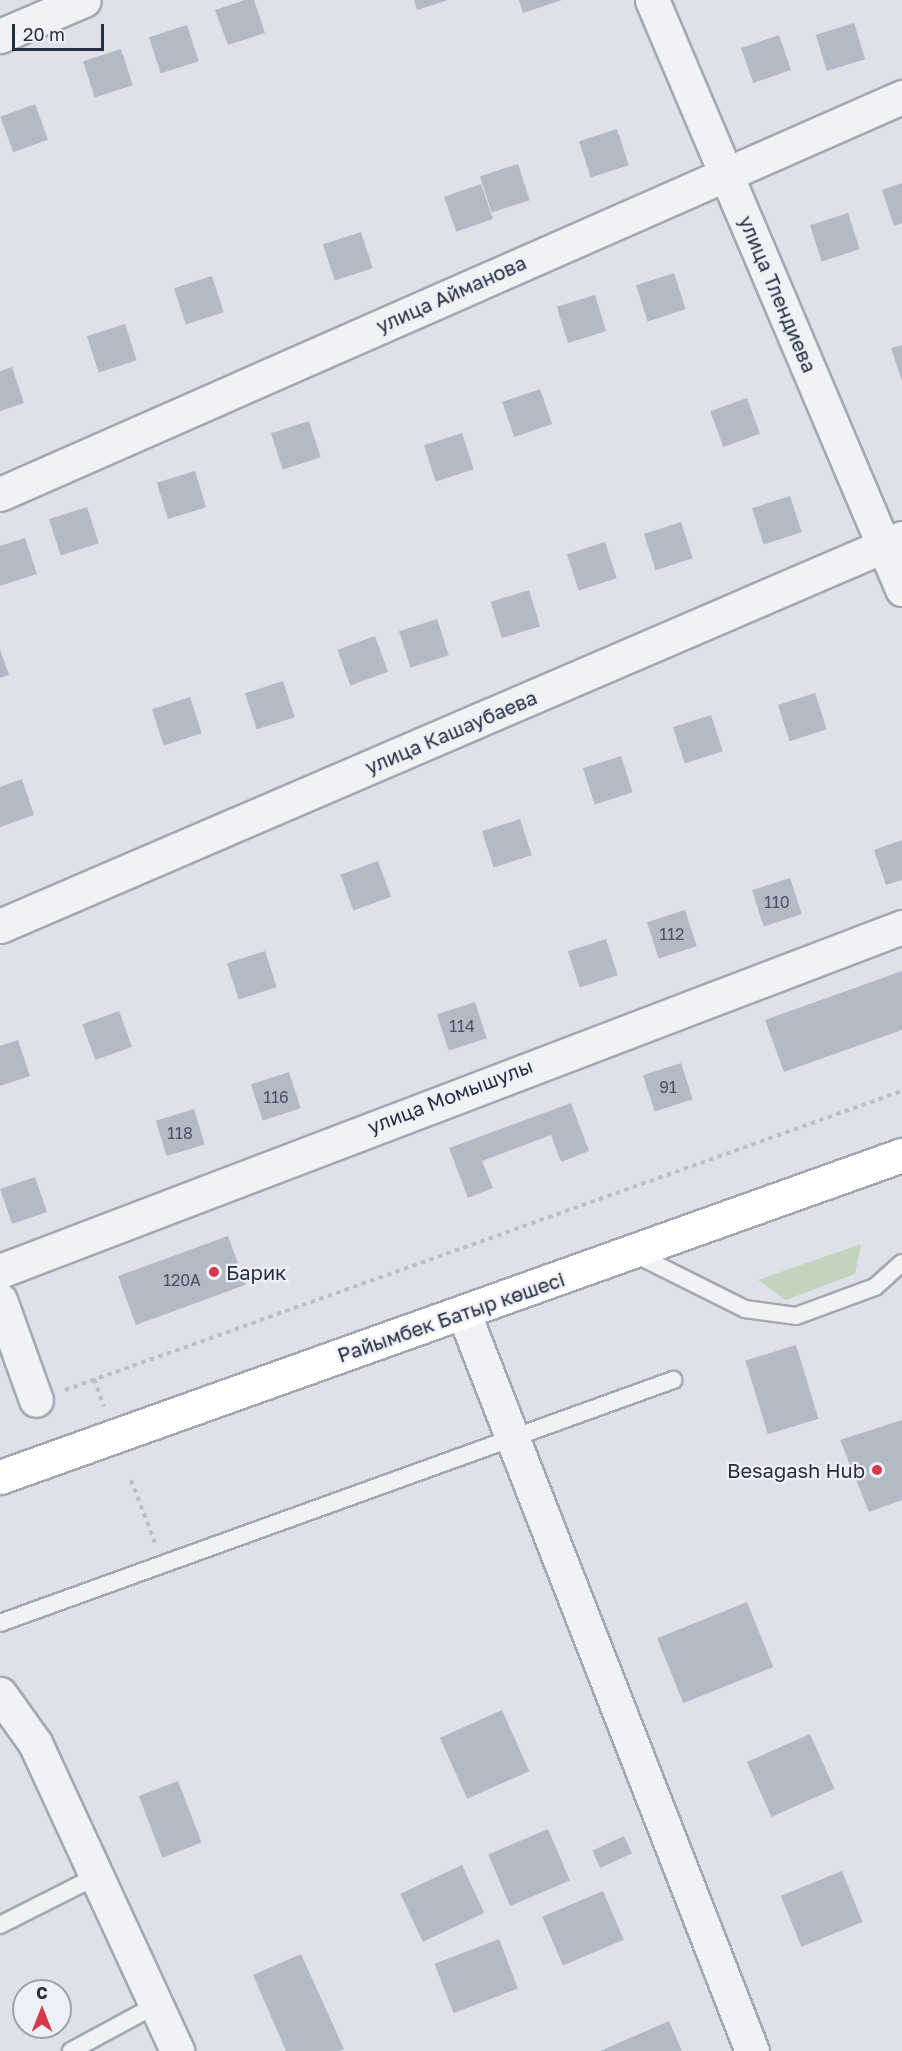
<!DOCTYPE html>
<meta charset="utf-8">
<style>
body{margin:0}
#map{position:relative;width:902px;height:2051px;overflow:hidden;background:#dee1e8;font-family:"Golos Text",sans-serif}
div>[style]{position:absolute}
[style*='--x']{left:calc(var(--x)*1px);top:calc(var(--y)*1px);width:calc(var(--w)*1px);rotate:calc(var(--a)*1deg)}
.green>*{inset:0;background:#c2d3be}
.building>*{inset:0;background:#b4bac5;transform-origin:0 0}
.path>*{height:4px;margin-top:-2px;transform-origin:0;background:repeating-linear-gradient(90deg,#bbbfc7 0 4.5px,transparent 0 9px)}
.roads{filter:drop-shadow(2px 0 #a3a8b2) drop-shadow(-2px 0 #a3a8b2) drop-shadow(0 2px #a3a8b2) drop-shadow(0 -2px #a3a8b2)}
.service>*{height:16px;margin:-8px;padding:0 8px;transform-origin:8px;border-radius:8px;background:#f0f2f6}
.minor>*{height:33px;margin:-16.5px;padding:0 16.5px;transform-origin:16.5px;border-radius:16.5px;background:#f0f2f6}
.primary>*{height:33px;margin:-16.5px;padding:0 16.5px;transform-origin:16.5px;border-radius:16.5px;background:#fff}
.dots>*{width:16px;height:16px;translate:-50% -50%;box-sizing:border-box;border:3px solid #edf0f6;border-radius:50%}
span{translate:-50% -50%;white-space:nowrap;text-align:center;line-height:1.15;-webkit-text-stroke:4.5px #edf0f6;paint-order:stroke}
.number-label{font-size:16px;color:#4a5161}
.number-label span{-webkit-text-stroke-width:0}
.street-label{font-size:20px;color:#262e40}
.poi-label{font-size:20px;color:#262e40}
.left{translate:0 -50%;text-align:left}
.right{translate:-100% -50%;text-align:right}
.north{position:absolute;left:12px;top:1979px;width:60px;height:60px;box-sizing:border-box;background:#edf0f6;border:2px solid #9da2ad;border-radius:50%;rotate:0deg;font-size:16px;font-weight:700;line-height:24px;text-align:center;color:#262e40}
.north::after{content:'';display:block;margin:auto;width:21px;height:27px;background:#d53a4b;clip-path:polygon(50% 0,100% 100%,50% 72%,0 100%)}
.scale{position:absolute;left:12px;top:24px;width:92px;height:27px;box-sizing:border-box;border:3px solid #262e40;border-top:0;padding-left:8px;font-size:18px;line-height:21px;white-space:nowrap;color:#262e40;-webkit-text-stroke:4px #edf0f6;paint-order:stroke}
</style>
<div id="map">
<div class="green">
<div style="clip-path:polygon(861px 1244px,855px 1274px,786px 1300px,758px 1280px)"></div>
</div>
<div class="building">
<div style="clip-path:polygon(245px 0,254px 0,265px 33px,228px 45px,215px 10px)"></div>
<div style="clip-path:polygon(414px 0,448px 0,417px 10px)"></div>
<div style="clip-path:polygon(519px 0,562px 0,523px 13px)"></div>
<div style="left:854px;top:23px;width:38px;height:40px;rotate:73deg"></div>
<div style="left:187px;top:25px;width:38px;height:40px;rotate:72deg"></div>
<div style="left:779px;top:35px;width:37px;height:40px;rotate:71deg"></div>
<div style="left:121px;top:49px;width:38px;height:40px;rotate:72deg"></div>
<div style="left:35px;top:104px;width:38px;height:37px;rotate:70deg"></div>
<div style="left:617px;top:129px;width:38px;height:40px;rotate:72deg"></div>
<div style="left:518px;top:164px;width:38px;height:40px;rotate:72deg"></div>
<div style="clip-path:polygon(902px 183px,902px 223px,894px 226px,882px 190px)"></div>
<div style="left:481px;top:184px;width:37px;height:39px;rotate:71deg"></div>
<div style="left:848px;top:213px;width:38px;height:40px;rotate:72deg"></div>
<div style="left:361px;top:232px;width:38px;height:40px;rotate:72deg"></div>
<div style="left:674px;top:273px;width:38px;height:40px;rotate:72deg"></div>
<div style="left:212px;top:276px;width:38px;height:40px;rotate:72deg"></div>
<div style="left:595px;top:295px;width:38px;height:40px;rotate:73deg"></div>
<div style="left:125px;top:324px;width:38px;height:40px;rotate:72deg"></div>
<div style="clip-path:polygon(902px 345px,902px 381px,891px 348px)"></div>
<div style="clip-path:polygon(12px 367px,24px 403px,0 411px,0 371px)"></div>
<div style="left:540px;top:389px;width:37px;height:40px;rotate:71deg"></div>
<div style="left:747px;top:398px;width:38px;height:39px;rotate:70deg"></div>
<div style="left:309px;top:421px;width:38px;height:40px;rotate:72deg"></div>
<div style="left:462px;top:433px;width:38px;height:40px;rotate:72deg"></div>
<div style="left:195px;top:471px;width:38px;height:40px;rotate:73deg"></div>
<div style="left:790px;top:496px;width:38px;height:40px;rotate:72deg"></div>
<div style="left:87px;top:507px;width:38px;height:40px;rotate:72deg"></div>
<div style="left:681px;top:522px;width:38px;height:39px;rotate:72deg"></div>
<div style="clip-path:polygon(25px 538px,37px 574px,0 586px,0 546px)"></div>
<div style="left:605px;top:542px;width:38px;height:40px;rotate:72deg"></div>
<div style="left:529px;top:590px;width:38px;height:40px;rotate:73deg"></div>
<div style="left:437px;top:619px;width:38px;height:40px;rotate:72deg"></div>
<div style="left:375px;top:636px;width:38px;height:40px;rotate:70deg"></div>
<div style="clip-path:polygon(0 649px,9px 675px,0 678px)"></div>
<div style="left:283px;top:681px;width:38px;height:40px;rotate:72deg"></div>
<div style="left:815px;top:693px;width:38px;height:39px;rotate:72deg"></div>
<div style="left:190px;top:697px;width:38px;height:40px;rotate:72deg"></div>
<div style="left:711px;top:715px;width:38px;height:40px;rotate:72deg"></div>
<div style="left:621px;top:756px;width:38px;height:40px;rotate:72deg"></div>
<div style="clip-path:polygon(22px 779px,34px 815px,0 827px,0 787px)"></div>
<div style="left:520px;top:819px;width:38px;height:40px;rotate:72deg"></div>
<div style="clip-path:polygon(902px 840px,902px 880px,886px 885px,874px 850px)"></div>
<div style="left:378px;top:861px;width:38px;height:40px;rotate:70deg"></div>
<div style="left:790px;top:878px;width:38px;height:40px;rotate:72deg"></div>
<div style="left:685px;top:910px;width:38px;height:40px;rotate:72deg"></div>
<div style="left:606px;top:939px;width:38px;height:40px;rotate:72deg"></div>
<div style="left:265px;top:951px;width:38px;height:40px;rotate:72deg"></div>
<div style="clip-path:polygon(902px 971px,902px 1030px,784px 1072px,765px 1020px)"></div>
<div style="left:475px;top:1002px;width:38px;height:40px;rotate:72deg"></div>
<div style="left:119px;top:1011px;width:38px;height:39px;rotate:70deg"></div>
<div style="clip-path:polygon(18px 1040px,30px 1076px,0 1086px,0 1046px)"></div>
<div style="left:681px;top:1063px;width:38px;height:40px;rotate:72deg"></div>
<div style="left:289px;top:1072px;width:38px;height:40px;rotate:72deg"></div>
<div style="clip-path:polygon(571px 1103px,589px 1151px,561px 1162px,551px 1135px,482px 1161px,493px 1188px,468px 1198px,449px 1148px)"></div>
<div style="left:194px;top:1109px;width:37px;height:40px;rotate:73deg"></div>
<div style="left:35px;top:1177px;width:37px;height:37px;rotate:71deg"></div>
<div style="left:228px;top:1236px;width:52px;height:117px;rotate:70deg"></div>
<div style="left:796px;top:1345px;width:77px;height:53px;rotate:73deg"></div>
<div style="clip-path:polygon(902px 1420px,902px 1500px,869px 1512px,840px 1440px)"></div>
<div style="left:747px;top:1602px;width:70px;height:97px;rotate:68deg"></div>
<div style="left:502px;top:1710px;width:67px;height:68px;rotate:66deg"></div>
<div style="left:810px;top:1734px;width:60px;height:69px;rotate:66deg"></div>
<div style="left:178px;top:1781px;width:66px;height:42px;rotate:69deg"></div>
<div style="left:548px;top:1829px;width:56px;height:65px;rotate:67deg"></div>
<div style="left:624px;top:1836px;width:19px;height:35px;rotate:65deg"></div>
<div style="left:462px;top:1865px;width:53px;height:68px;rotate:65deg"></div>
<div style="left:842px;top:1871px;width:55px;height:66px;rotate:68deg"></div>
<div style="left:603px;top:1891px;width:53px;height:66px;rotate:67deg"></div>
<div style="left:499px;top:1939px;width:53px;height:69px;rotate:69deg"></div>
<div style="clip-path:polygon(301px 1954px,344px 2049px,339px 2051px,286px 2051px,253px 1975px)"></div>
<div style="clip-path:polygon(669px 2021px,682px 2051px,600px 2051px)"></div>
</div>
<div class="path">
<div style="--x:94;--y:1379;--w:29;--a:70"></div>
<div style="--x:65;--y:1390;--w:889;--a:-19.66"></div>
<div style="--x:131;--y:1480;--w:67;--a:69.1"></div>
</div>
<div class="roads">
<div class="service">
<div style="--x:633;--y:1253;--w:125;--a:26.6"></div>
<div style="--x:745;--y:1309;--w:51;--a:7.8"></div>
<div style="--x:796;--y:1316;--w:84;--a:-20.2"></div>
<div style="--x:875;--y:1287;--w:36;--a:-42"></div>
<div style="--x:0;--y:1623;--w:716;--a:-19.85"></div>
<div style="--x:0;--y:1925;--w:109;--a:-26.8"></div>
<div style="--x:71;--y:2051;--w:97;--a:-28.4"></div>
</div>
<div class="minor">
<div style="--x:652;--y:0;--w:640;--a:67"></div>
<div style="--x:0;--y:36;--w:91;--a:-23.2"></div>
<div style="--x:0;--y:494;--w:986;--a:-23.76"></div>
<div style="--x:0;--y:926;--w:982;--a:-23.28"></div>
<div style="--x:0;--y:1271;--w:965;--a:-20.88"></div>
<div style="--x:0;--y:1300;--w:106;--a:70.2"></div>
<div style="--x:464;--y:1314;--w:791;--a:68.66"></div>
<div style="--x:0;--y:1694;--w:60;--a:54.5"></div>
<div style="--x:35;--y:1743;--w:339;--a:65.2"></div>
</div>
<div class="primary">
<div style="--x:0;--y:1477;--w:958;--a:-19.65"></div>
</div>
</div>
<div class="dots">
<div style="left:214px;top:1272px;background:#d53a4b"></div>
<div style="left:877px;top:1470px;background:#d53a4b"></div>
</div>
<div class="number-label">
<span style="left:777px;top:902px">110</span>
<span style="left:672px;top:934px">112</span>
<span style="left:462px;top:1026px">114</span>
<span style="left:668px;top:1087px">91</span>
<span style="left:276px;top:1097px">116</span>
<span style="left:180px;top:1133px">118</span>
<span style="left:182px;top:1280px">120А</span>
</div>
<div class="street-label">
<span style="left:451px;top:294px;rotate:-24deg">улица Айманова</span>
<span style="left:778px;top:294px;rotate:67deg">улица Тлендиева</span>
<span style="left:451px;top:732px;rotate:-23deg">улица Кашаубаева</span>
<span style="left:450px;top:1096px;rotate:-21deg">улица Момышулы</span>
<span style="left:451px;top:1317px;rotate:-19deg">Райымбек Батыр көшесі</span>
</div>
<div class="poi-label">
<span class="left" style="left:226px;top:1272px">Барик</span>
<span class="right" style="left:865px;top:1470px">Besagash Hub</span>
</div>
<div class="north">С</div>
<div class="scale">20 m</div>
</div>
